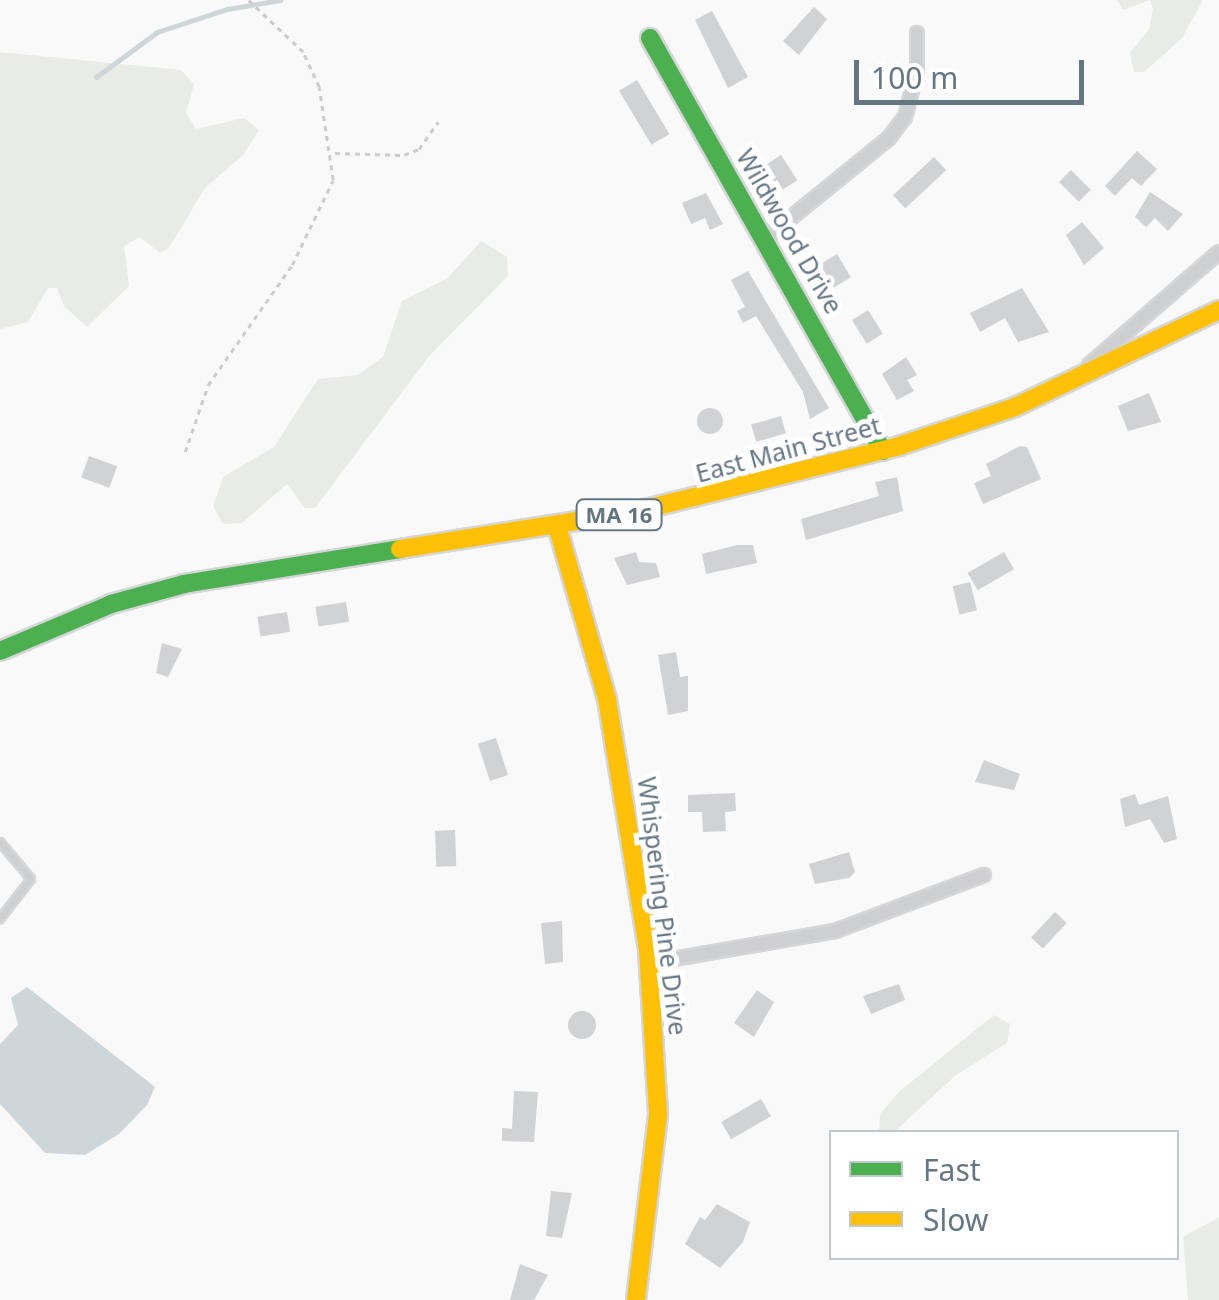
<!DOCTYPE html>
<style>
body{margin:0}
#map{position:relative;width:1219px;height:1300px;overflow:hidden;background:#f9f9f9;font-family:"Noto Sans",sans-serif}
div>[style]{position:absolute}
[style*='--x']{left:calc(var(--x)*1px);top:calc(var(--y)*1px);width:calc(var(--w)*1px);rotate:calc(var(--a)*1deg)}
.green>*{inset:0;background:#e8ebe6}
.water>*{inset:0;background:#ced6d9}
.stream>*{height:5px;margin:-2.5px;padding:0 2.5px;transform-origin:2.5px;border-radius:2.5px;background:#ced6d9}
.building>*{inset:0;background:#d0d2d3;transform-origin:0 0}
.round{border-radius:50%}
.path>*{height:2.5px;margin-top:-1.25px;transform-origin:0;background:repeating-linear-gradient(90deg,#cbcccd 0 5px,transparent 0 10px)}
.roads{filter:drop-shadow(2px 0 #d5d6d7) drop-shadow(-2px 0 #d5d6d7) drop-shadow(0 2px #d5d6d7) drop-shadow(0 -2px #d5d6d7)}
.lane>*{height:6px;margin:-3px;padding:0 3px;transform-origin:3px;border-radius:3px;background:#cecfd0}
.street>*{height:12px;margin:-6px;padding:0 6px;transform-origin:6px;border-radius:6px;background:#cecfd0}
.fast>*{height:18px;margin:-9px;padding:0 9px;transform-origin:9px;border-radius:9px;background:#4caf50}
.slow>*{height:18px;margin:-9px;padding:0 9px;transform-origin:9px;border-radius:9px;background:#ffc107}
span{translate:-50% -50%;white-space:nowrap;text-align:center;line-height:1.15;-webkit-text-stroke:10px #fff;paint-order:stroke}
.shield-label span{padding:2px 8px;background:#fff;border:2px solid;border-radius:8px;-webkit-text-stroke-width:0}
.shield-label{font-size:22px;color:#657683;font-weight:700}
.street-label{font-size:25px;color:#657683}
.legend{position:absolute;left:829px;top:1130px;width:350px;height:130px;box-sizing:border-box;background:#fff;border:2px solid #c1c8cd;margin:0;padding:12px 18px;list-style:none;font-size:30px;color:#657683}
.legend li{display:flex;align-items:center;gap:20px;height:50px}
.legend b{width:50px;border:2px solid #c1c8cd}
.scale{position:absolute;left:854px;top:60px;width:230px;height:45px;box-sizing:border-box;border:5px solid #657683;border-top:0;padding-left:12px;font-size:30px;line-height:35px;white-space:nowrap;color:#657683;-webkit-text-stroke:8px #fff;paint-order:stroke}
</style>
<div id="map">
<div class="green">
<div style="clip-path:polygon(1117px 0,1203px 0,1182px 38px,1144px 72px,1134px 72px,1130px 53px,1149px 29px,1153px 9px,1150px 0,1123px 10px)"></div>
<div style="clip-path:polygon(0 52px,181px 70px,194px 84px,186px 113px,196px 129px,244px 118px,259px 130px,243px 155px,205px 188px,169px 248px,160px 253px,140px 237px,124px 246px,129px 286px,87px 327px,64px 306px,57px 288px,48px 288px,28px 322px,0 329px)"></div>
<div style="clip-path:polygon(481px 241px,507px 257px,508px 276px,430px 355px,315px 508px,305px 508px,287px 484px,242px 523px,223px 524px,213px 506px,223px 477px,274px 447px,318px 379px,358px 375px,383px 357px,402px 301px,448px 278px)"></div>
<div style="clip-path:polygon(994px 1015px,1010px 1024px,1007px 1043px,956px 1075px,894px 1132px,879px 1132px,880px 1114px,900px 1091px)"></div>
<div style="clip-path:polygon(1219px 1217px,1219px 1300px,1188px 1300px,1183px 1237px)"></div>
</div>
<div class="water">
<div style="clip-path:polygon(27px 987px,155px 1087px,147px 1105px,119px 1134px,85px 1155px,45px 1153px,0 1104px,0 1044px,18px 1025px,11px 998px)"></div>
</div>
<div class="stream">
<div style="--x:96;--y:77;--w:76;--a:-36.4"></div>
<div style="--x:157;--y:32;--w:74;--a:-18.2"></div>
<div style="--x:227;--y:9;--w:54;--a:-9.6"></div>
</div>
<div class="building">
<div style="clip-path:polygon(814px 7px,827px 19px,799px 55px,783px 41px)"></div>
<div style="clip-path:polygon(712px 11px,748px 77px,728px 88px,695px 20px)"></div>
<div style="left:637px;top:80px;width:63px;height:21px;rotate:59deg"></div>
<div style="clip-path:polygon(1137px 151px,1157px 169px,1141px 186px,1132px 178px,1115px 196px,1105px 186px)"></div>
<div style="left:781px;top:155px;width:30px;height:20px;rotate:57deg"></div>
<div style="left:934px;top:157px;width:18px;height:56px;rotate:47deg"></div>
<div style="left:1071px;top:170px;width:28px;height:17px;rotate:45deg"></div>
<div style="clip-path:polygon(1150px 192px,1183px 214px,1168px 231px,1155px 218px,1146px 227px,1135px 217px)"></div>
<div style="clip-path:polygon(706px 193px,723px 224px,710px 230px,705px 218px,691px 224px,682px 203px)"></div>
<div style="clip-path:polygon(1082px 222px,1104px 248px,1084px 265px,1066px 235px)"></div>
<div style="left:837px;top:254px;width:27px;height:20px;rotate:59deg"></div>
<div style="clip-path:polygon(748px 271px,829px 408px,810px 419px,803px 392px,756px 316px,743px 323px,737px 311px,745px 307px,731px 280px)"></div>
<div style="clip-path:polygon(1022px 288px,1049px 332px,1018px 342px,1005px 318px,980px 332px,970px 313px)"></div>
<div style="left:868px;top:310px;width:28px;height:19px;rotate:58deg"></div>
<div style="clip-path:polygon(906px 357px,917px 375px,907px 380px,914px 391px,897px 400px,882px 374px)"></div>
<div style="clip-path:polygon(1149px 393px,1161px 422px,1128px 431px,1118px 406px)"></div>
<div class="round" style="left:697px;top:408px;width:26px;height:26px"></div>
<div style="left:781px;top:416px;width:18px;height:31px;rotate:74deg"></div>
<div style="clip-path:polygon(1020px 446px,1027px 447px,1041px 479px,983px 504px,974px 483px,991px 476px,986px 464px)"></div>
<div style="left:89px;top:456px;width:30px;height:23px;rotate:20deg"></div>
<div style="clip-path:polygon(897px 477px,903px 511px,806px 540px,801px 519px,879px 496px,875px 482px)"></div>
<div style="clip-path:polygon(737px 545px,753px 545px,757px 563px,706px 574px,702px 554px)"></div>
<div style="clip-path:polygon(636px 552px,639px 562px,656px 563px,660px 577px,627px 585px,614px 558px)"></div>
<div style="left:1004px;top:552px;width:20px;height:42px;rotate:60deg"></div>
<div style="left:970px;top:582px;width:29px;height:18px;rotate:76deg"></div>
<div style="left:346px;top:602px;width:20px;height:31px;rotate:81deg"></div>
<div style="left:287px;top:612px;width:20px;height:30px;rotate:81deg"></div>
<div style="clip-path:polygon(162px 643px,182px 649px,168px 677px,156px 673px)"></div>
<div style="clip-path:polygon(676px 652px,680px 677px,688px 676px,688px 711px,668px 715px,658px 655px)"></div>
<div style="left:496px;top:738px;width:39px;height:19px;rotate:72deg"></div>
<div style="clip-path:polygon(984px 760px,1020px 774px,1014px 790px,975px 782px)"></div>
<div style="clip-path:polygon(735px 793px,736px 811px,725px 812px,726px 831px,703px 832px,702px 812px,688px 812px,688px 795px)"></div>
<div style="clip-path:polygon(1135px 794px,1139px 805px,1168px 796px,1177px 839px,1164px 843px,1150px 819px,1125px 827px,1120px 799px)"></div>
<div style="left:455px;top:830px;width:36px;height:20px;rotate:88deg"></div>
<div style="clip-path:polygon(849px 852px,855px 872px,849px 878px,815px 884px,809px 864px)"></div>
<div style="left:1055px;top:912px;width:16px;height:35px;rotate:43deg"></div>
<div style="clip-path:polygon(562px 921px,563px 962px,545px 964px,541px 923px)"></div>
<div style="clip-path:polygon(899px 984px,905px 1000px,871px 1014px,863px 996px)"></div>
<div style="clip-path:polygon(757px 990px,774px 1002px,754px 1037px,734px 1023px)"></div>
<div class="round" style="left:568px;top:1011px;width:28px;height:28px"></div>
<div style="clip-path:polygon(514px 1091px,538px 1092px,534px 1142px,502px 1141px,502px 1128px,512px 1129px)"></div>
<div style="left:761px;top:1099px;width:20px;height:46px;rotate:60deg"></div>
<div style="clip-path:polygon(551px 1191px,572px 1193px,562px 1238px,546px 1236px)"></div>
<div style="clip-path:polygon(717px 1204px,750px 1222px,743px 1242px,720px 1268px,685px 1244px,700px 1217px,705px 1220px)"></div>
<div style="clip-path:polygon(520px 1264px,548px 1275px,534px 1300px,510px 1300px)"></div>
</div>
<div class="path">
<div style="--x:335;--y:153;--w:69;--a:1.7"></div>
<div style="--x:404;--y:155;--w:16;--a:-22"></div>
<div style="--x:419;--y:149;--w:33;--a:-55"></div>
<div style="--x:185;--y:452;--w:71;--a:-71.1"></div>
<div style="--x:208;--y:385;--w:146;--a:-55"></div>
<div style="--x:292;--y:265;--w:94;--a:-64.2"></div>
<div style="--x:333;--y:180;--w:94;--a:-98.6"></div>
<div style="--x:319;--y:87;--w:38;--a:-115"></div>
<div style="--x:303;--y:52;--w:76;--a:-136.6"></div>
</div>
<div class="roads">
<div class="lane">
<div style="--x:0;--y:842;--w:48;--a:50"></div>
<div style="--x:31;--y:879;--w:51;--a:127.8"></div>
</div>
<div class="street">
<div style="--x:766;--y:238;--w:159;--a:-39.1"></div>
<div style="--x:889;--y:138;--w:26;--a:-53"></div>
<div style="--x:905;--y:117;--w:48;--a:-75.4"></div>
<div style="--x:917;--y:71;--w:38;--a:-90"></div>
<div style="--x:1089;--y:365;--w:172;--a:-41"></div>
<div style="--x:650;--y:963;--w:188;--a:-9.8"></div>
<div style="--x:835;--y:931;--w:159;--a:-20.6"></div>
</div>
<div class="fast">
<div style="--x:650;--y:38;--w:474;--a:60.6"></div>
<div style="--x:0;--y:651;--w:121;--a:-22.9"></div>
<div style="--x:111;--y:604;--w:76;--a:-15.3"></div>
<div style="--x:184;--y:584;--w:219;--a:-9.2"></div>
</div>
<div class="slow">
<div style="--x:557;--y:526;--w:180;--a:73.9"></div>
<div style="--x:607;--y:699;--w:254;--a:80.7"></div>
<div style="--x:648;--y:950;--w:165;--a:86.5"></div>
<div style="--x:658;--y:1115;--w:186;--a:96.8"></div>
<div style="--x:400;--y:549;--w:236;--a:-9"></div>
<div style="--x:633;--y:512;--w:274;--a:-13.9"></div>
<div style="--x:899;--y:446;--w:122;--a:-18.6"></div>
<div style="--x:1015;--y:407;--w:226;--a:-25.4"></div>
</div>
</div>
<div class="shield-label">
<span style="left:619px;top:515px">MA 16</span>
</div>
<div class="street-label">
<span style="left:790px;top:231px;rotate:60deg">Wildwood Drive</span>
<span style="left:788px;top:449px;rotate:-15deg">East Main Street</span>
<span style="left:663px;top:906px;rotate:83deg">Whispering Pine Drive</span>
</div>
<ul class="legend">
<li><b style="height:12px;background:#4caf50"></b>Fast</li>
<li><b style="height:12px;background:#ffc107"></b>Slow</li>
</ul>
<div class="scale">100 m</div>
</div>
